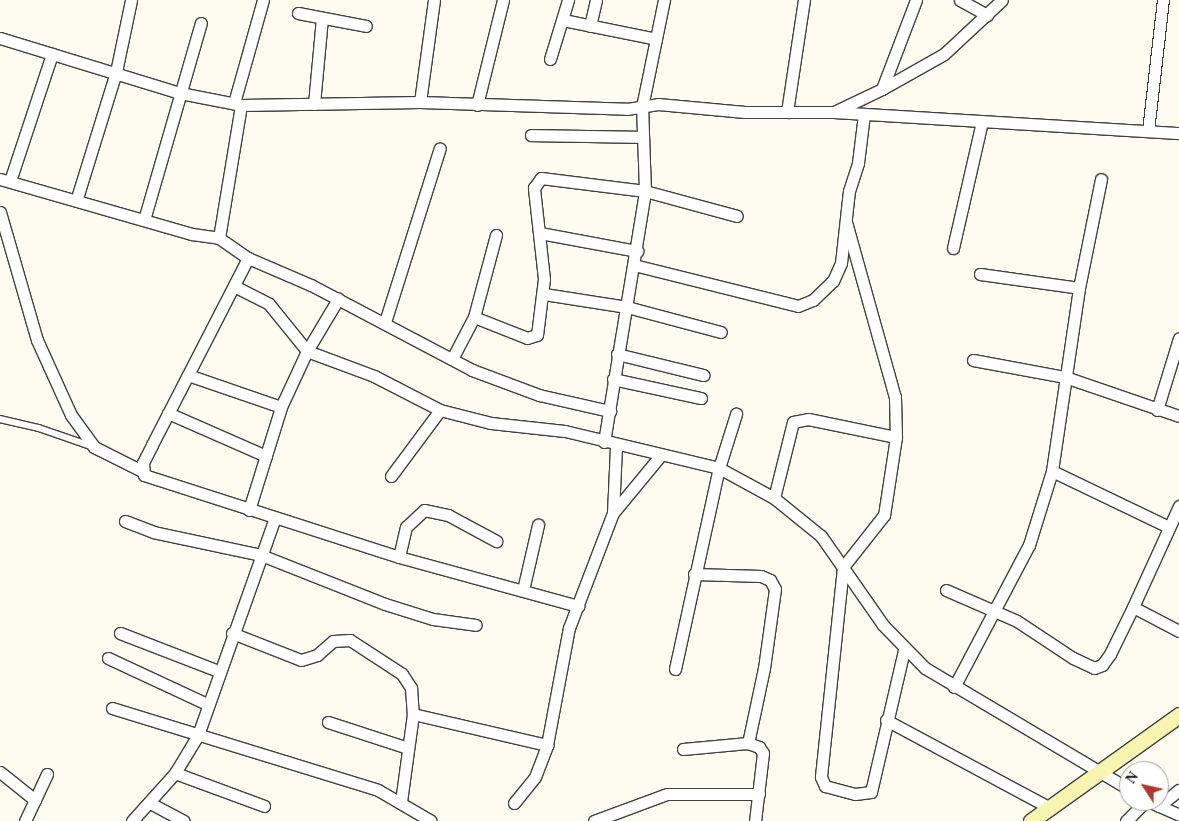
<!DOCTYPE html>
<style>
body{margin:0}
#map{position:relative;width:1179px;height:821px;overflow:hidden;background:#fefcf0;font-family:"Times New Roman",serif}
div>[style]{position:absolute}
[style*='--x']{left:calc(var(--x)*1px);top:calc(var(--y)*1px);width:calc(var(--w)*1px);rotate:calc(var(--a)*1deg)}
.roads{filter:drop-shadow(1px 0 #414141) drop-shadow(-1px 0 #414141) drop-shadow(0 1px #414141) drop-shadow(0 -1px #414141)}
.lane>*{height:5.5px;margin:-2.75px;padding:0 2.75px;transform-origin:2.75px;border-radius:2.75px;background:#fff}
.street>*{height:11px;margin:-5.5px;padding:0 5.5px;transform-origin:5.5px;border-radius:5.5px;background:#fff}
.secondary>*{height:15px;margin:-7.5px;padding:0 7.5px;transform-origin:7.5px;border-radius:7.5px;background:#f8f5b1}
span{translate:-50% -50%;white-space:nowrap;text-align:center;line-height:1.15;-webkit-text-stroke:5px #fff;paint-order:stroke}
.north{position:absolute;left:1119px;top:761px;width:50px;height:50px;box-sizing:border-box;background:#fff;border:1px solid #9f9f9f;border-radius:50%;rotate:305deg;font-size:14px;font-weight:700;line-height:20px;text-align:center;color:#0e0e0e}
.north::after{content:'';display:block;margin:auto;width:18px;height:22px;background:#b13632;clip-path:polygon(50% 0,100% 100%,50% 72%,0 100%)}
</style>
<div id="map">
<div class="roads">
<div class="lane">
<div style="--x:0;--y:419;--w:40;--a:13"></div>
<div style="--x:39;--y:428;--w:55;--a:19.1"></div>
</div>
<div class="street">
<div style="--x:960;--y:0;--w:31;--a:29"></div>
<div style="--x:298;--y:13;--w:69;--a:10.8"></div>
<div style="--x:563;--y:20;--w:95;--a:11.5"></div>
<div style="--x:590;--y:26;--w:27;--a:-77"></div>
<div style="--x:0;--y:38;--w:188;--a:17"></div>
<div style="--x:180;--y:93;--w:62;--a:11.1"></div>
<div style="--x:241;--y:105;--w:179;--a:-1"></div>
<div style="--x:420;--y:102;--w:207;--a:1.9"></div>
<div style="--x:627;--y:109;--w:31;--a:-9"></div>
<div style="--x:658;--y:104;--w:87;--a:5.3"></div>
<div style="--x:745;--y:112;--w:89;--a:0"></div>
<div style="--x:834;--y:112;--w:53;--a:-25.6"></div>
<div style="--x:882;--y:89;--w:71;--a:-29.4"></div>
<div style="--x:944;--y:54;--w:79;--a:-43"></div>
<div style="--x:550;--y:59;--w:62;--a:-73"></div>
<div style="--x:882;--y:89;--w:95;--a:-69.1"></div>
<div style="--x:420;--y:102;--w:103;--a:-82.2"></div>
<div style="--x:234;--y:103;--w:107;--a:-74.3"></div>
<div style="--x:314;--y:104;--w:86;--a:-84.7"></div>
<div style="--x:477;--y:105;--w:108;--a:-76.1"></div>
<div style="--x:787;--y:112;--w:113;--a:-81.4"></div>
<div style="--x:835;--y:112;--w:345;--a:3.5"></div>
<div style="--x:1148;--y:131;--w:132;--a:-83.5"></div>
<div style="--x:531;--y:135;--w:112;--a:1"></div>
<div style="--x:0;--y:179;--w:200;--a:16"></div>
<div style="--x:192;--y:234;--w:27;--a:8"></div>
<div style="--x:219;--y:238;--w:135;--a:-80.6"></div>
<div style="--x:10;--y:181;--w:134;--a:-71.7"></div>
<div style="--x:77;--y:198;--w:132;--a:-72.8"></div>
<div style="--x:116;--y:72;--w:74;--a:-78.2"></div>
<div style="--x:0;--y:212;--w:133;--a:73.9"></div>
<div style="--x:37;--y:340;--w:82;--a:65.6"></div>
<div style="--x:71;--y:415;--w:39;--a:54"></div>
<div style="--x:94;--y:447;--w:54;--a:26.6"></div>
<div style="--x:144;--y:220;--w:205;--a:-73.9"></div>
<div style="--x:846;--y:222;--w:182;--a:74.4"></div>
<div style="--x:895;--y:397;--w:40;--a:88.6"></div>
<div style="--x:896;--y:437;--w:79;--a:98.7"></div>
<div style="--x:884;--y:515;--w:66;--a:128.3"></div>
<div style="--x:843;--y:567;--w:211;--a:96"></div>
<div style="--x:821;--y:777;--w:10;--a:66"></div>
<div style="--x:825;--y:786;--w:31;--a:15"></div>
<div style="--x:855;--y:794;--w:16;--a:-7"></div>
<div style="--x:871;--y:792;--w:146;--a:-76.9"></div>
<div style="--x:540;--y:233;--w:99;--a:10.5"></div>
<div style="--x:219;--y:238;--w:35;--a:35"></div>
<div style="--x:248;--y:258;--w:210;--a:117.2"></div>
<div style="--x:152;--y:445;--w:20;--a:117"></div>
<div style="--x:143;--y:463;--w:12;--a:85"></div>
<div style="--x:144;--y:475;--w:268;--a:17.8"></div>
<div style="--x:399;--y:557;--w:186;--a:15.3"></div>
<div style="--x:953;--y:248;--w:130;--a:-77.1"></div>
<div style="--x:248;--y:258;--w:69;--a:23.2"></div>
<div style="--x:311;--y:285;--w:182;--a:27.8"></div>
<div style="--x:472;--y:370;--w:72;--a:20.5"></div>
<div style="--x:539;--y:395;--w:73;--a:12.7"></div>
<div style="--x:634;--y:265;--w:169;--a:14"></div>
<div style="--x:798;--y:306;--w:16;--a:-22"></div>
<div style="--x:813;--y:300;--w:28;--a:-44"></div>
<div style="--x:833;--y:281;--w:20;--a:-66"></div>
<div style="--x:841;--y:263;--w:72;--a:-83.7"></div>
<div style="--x:849;--y:191;--w:29;--a:-72"></div>
<div style="--x:858;--y:163;--w:49;--a:-83"></div>
<div style="--x:980;--y:274;--w:100;--a:8"></div>
<div style="--x:234;--y:286;--w:39;--a:27"></div>
<div style="--x:269;--y:304;--w:60;--a:51"></div>
<div style="--x:307;--y:351;--w:61;--a:-59.2"></div>
<div style="--x:544;--y:294;--w:84;--a:8.9"></div>
<div style="--x:627;--y:307;--w:97;--a:14.9"></div>
<div style="--x:474;--y:317;--w:57;--a:21.6"></div>
<div style="--x:527;--y:338;--w:10;--a:-17"></div>
<div style="--x:537;--y:335;--w:56;--a:-82.9"></div>
<div style="--x:544;--y:279;--w:92;--a:-96.3"></div>
<div style="--x:534;--y:188;--w:12;--a:-55"></div>
<div style="--x:541;--y:178;--w:105;--a:7.1"></div>
<div style="--x:645;--y:191;--w:95;--a:15.2"></div>
<div style="--x:385;--y:322;--w:182;--a:-72.5"></div>
<div style="--x:617;--y:354;--w:89;--a:13.7"></div>
<div style="--x:452;--y:359;--w:47;--a:-62.4"></div>
<div style="--x:474;--y:317;--w:85;--a:-75"></div>
<div style="--x:973;--y:360;--w:94;--a:10.5"></div>
<div style="--x:1065;--y:377;--w:120;--a:18.9"></div>
<div style="--x:188;--y:375;--w:98;--a:19"></div>
<div style="--x:613;--y:379;--w:90;--a:12.2"></div>
<div style="--x:1157;--y:410;--w:75;--a:-73"></div>
<div style="--x:168;--y:413;--w:107;--a:23.7"></div>
<div style="--x:604;--y:442;--w:254;--a:-80.7"></div>
<div style="--x:645;--y:191;--w:84;--a:-92"></div>
<div style="--x:642;--y:107;--w:109;--a:-78.4"></div>
<div style="--x:1052;--y:471;--w:130;--a:25.6"></div>
<div style="--x:391;--y:476;--w:82;--a:-53.4"></div>
<div style="--x:774;--y:498;--w:78;--a:-76"></div>
<div style="--x:793;--y:422;--w:15;--a:-11"></div>
<div style="--x:808;--y:419;--w:90;--a:11.6"></div>
<div style="--x:249;--y:510;--w:108;--a:-72.7"></div>
<div style="--x:281;--y:407;--w:62;--a:-65.1"></div>
<div style="--x:307;--y:351;--w:72;--a:20.5"></div>
<div style="--x:374;--y:376;--w:74;--a:27.3"></div>
<div style="--x:440;--y:410;--w:53;--a:14.3"></div>
<div style="--x:491;--y:423;--w:74;--a:6.2"></div>
<div style="--x:565;--y:431;--w:158;--a:13.5"></div>
<div style="--x:719;--y:468;--w:63;--a:28.6"></div>
<div style="--x:774;--y:498;--w:60;--a:39"></div>
<div style="--x:821;--y:536;--w:108;--a:55.1"></div>
<div style="--x:883;--y:625;--w:60;--a:45.7"></div>
<div style="--x:925;--y:668;--w:237;--a:30.7"></div>
<div style="--x:613;--y:513;--w:74;--a:-50.5"></div>
<div style="--x:125;--y:521;--w:30;--a:21"></div>
<div style="--x:153;--y:532;--w:110;--a:12"></div>
<div style="--x:261;--y:555;--w:133;--a:21.6"></div>
<div style="--x:385;--y:604;--w:50;--a:17.4"></div>
<div style="--x:433;--y:619;--w:43;--a:7.9"></div>
<div style="--x:399;--y:557;--w:31;--a:-77"></div>
<div style="--x:406;--y:527;--w:25;--a:-43"></div>
<div style="--x:424;--y:510;--w:25;--a:12"></div>
<div style="--x:448;--y:515;--w:55;--a:28.4"></div>
<div style="--x:694;--y:574;--w:67;--a:1.7"></div>
<div style="--x:761;--y:576;--w:10;--a:24"></div>
<div style="--x:770;--y:580;--w:10;--a:61"></div>
<div style="--x:775;--y:589;--w:80;--a:97.9"></div>
<div style="--x:764;--y:668;--w:77;--a:102"></div>
<div style="--x:523;--y:590;--w:67;--a:-77"></div>
<div style="--x:946;--y:590;--w:77;--a:23.6"></div>
<div style="--x:1017;--y:621;--w:67;--a:33.5"></div>
<div style="--x:1073;--y:658;--w:23;--a:25"></div>
<div style="--x:1094;--y:668;--w:9;--a:-21"></div>
<div style="--x:1102;--y:665;--w:14;--a:-54"></div>
<div style="--x:1110;--y:654;--w:52;--a:-63.9"></div>
<div style="--x:1133;--y:607;--w:52;--a:27.6"></div>
<div style="--x:1133;--y:607;--w:111;--a:-65.5"></div>
<div style="--x:120;--y:633;--w:105;--a:21.2"></div>
<div style="--x:232;--y:633;--w:74;--a:21.4"></div>
<div style="--x:301;--y:660;--w:17;--a:-17"></div>
<div style="--x:317;--y:655;--w:21;--a:-41"></div>
<div style="--x:333;--y:641;--w:17;--a:-3"></div>
<div style="--x:350;--y:640;--w:62;--a:33.2"></div>
<div style="--x:402;--y:674;--w:17;--a:57"></div>
<div style="--x:411;--y:688;--w:26;--a:86"></div>
<div style="--x:413;--y:714;--w:89;--a:97.8"></div>
<div style="--x:108;--y:658;--w:109;--a:24.9"></div>
<div style="--x:675;--y:669;--w:206;--a:-77.7"></div>
<div style="--x:719;--y:468;--w:57;--a:-72.5"></div>
<div style="--x:954;--y:687;--w:161;--a:-62.2"></div>
<div style="--x:1029;--y:545;--w:77;--a:-72.7"></div>
<div style="--x:1052;--y:471;--w:185;--a:-81.6"></div>
<div style="--x:1079;--y:288;--w:111;--a:-78.6"></div>
<div style="--x:112;--y:708;--w:278;--a:17.1"></div>
<div style="--x:378;--y:790;--w:61;--a:30.3"></div>
<div style="--x:413;--y:714;--w:138;--a:13"></div>
<div style="--x:886;--y:720;--w:186;--a:28.2"></div>
<div style="--x:328;--y:722;--w:84;--a:18"></div>
<div style="--x:683;--y:749;--w:65;--a:-5.3"></div>
<div style="--x:748;--y:743;--w:12;--a:20"></div>
<div style="--x:759;--y:747;--w:7;--a:56"></div>
<div style="--x:763;--y:753;--w:68;--a:96.7"></div>
<div style="--x:0;--y:772;--w:45;--a:38.7"></div>
<div style="--x:175;--y:773;--w:95;--a:20.3"></div>
<div style="--x:1148;--y:801;--w:34;--a:24"></div>
<div style="--x:150;--y:803;--w:38;--a:28"></div>
<div style="--x:514;--y:803;--w:33;--a:-51"></div>
<div style="--x:535;--y:777;--w:34;--a:-69"></div>
<div style="--x:547;--y:745;--w:119;--a:-79.4"></div>
<div style="--x:569;--y:628;--w:123;--a:-69.1"></div>
<div style="--x:613;--y:513;--w:67;--a:-87.4"></div>
<div style="--x:1159;--y:806;--w:26;--a:-39"></div>
<div style="--x:25;--y:821;--w:52;--a:-64.9"></div>
<div style="--x:132;--y:821;--w:64;--a:-48.1"></div>
<div style="--x:175;--y:773;--w:44;--a:-58.8"></div>
<div style="--x:198;--y:735;--w:230;--a:-70.5"></div>
<div style="--x:594;--y:821;--w:78;--a:-20.3"></div>
<div style="--x:667;--y:794;--w:92;--a:0"></div>
<div style="--x:1126;--y:821;--w:28;--a:-45"></div>
</div>
<div class="secondary">
<div style="--x:1031;--y:821;--w:182;--a:-35.6"></div>
</div>
</div>
<div class="north">N</div>
</div>
